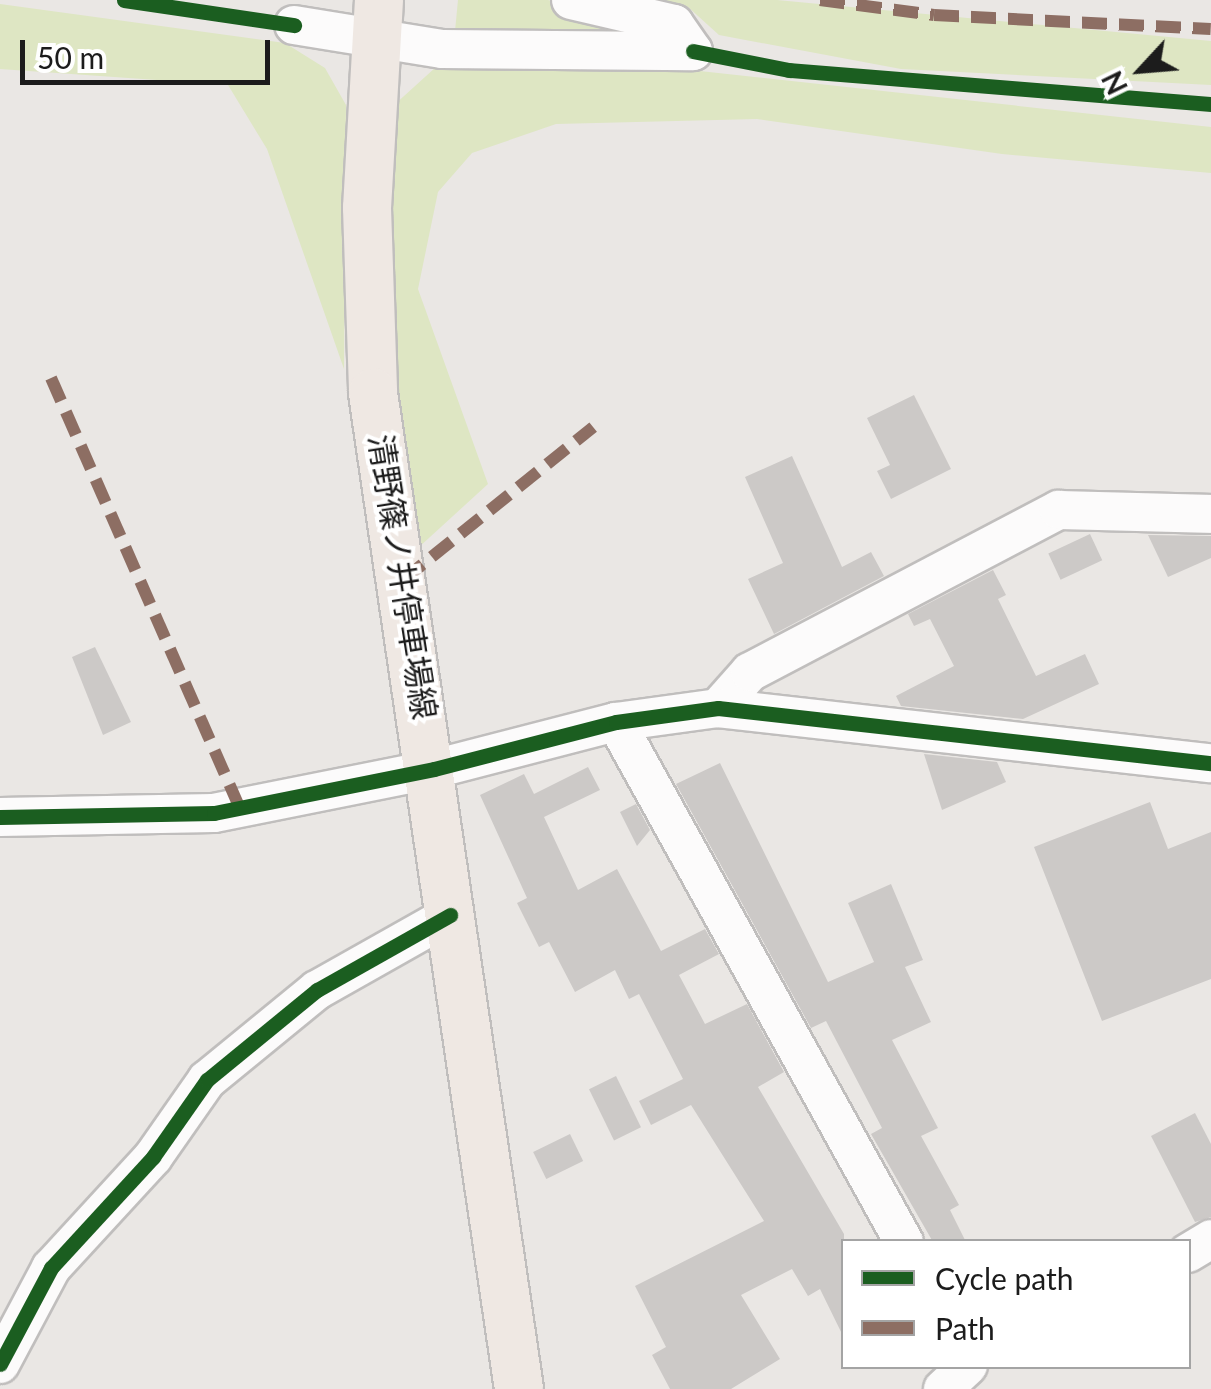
<!DOCTYPE html>
<meta charset="utf-8">
<style>
body{margin:0}
#map{position:relative;width:1211px;height:1389px;overflow:hidden;background:#eae7e4;font-family:Lato,"Noto Sans JP",sans-serif}
div>[style]{position:absolute}
[style*='--x']{left:calc(var(--x)*1px);top:calc(var(--y)*1px);width:calc(var(--w)*1px);rotate:calc(var(--a)*1deg)}
.grass>*{inset:0;background:#dee6c3}
.building>*{inset:0;background:#ccc9c7;transform-origin:0 0}
.roads{filter:drop-shadow(2px 0 #c0bebd) drop-shadow(-2px 0 #c0bebd) drop-shadow(0 2px #c0bebd) drop-shadow(0 -2px #c0bebd)}
.minor>*{height:38px;margin:-19px;padding:0 19px;transform-origin:19px;border-radius:19px;background:#fcfbfb}
.major>*{height:48px;margin:-24px;padding:0 24px;transform-origin:24px;border-radius:24px;background:#efe8e3}
.quiet>*{height:12px;margin-top:-6px;transform-origin:0;background:repeating-linear-gradient(90deg,#8d6e63 0 25px,transparent 0 37px)}
.cycleway>*{height:15px;margin:-7.5px;padding:0 7.5px;transform-origin:7.5px;border-radius:7.5px;background:#1b5e20}
span{translate:-50% -50%;white-space:nowrap;text-align:center;line-height:1.15;-webkit-text-stroke:8px #fff;paint-order:stroke}
.street-label{font-size:32px;color:#1c1c1c}
.legend{position:absolute;left:841px;top:1239px;width:350px;height:130px;box-sizing:border-box;background:#fff;border:2px solid #a4a4a4;margin:0;padding:12px 18px;list-style:none;font-size:30px;color:#1c1c1c}
.legend li{display:flex;align-items:center;gap:20px;height:50px}
.legend b{width:50px;border:2px solid #a4a4a4}
.north{position:absolute;left:1091px;top:20px;width:100px;height:100px;-webkit-text-stroke:8px #fff;paint-order:stroke;rotate:244deg;font-size:28px;font-weight:700;line-height:40px;text-align:center;color:#1c1c1c}
.north::after{content:'';display:block;margin:auto;width:35px;height:45px;background:#1c1c1c;clip-path:polygon(50% 0,100% 100%,50% 72%,0 100%)}
.scale{position:absolute;left:20px;top:40px;width:250px;height:45px;box-sizing:border-box;border:5px solid #1c1c1c;border-top:0;padding-left:12px;font-size:30px;line-height:35px;white-space:nowrap;color:#1c1c1c;-webkit-text-stroke:8px #fff;paint-order:stroke}
</style>
<div id="map">
<div class="grass">
<div style="clip-path:polygon(458px 0,548px 0,662px 28px,661px 38px,455px 31px)"></div>
<div style="clip-path:polygon(656px 0,777px 0,1211px 41px,1211px 85px,901px 69px,719px 35px,688px 7px)"></div>
<div style="clip-path:polygon(0 4px,285px 43px,325px 68px,346px 105px,344px 369px,267px 149px,228px 85px,0 69px)"></div>
<div style="clip-path:polygon(436px 67px,663px 67px,1211px 127px,1211px 173px,1002px 154px,757px 119px,556px 124px,472px 153px,438px 192px,418px 289px,488px 484px,418px 548px,390px 353px,388px 241px,393px 106px)"></div>
</div>
<div class="building">
<div style="clip-path:polygon(914px 395px,951px 469px,891px 499px,877px 471px,890px 465px,867px 418px)"></div>
<div style="clip-path:polygon(792px 456px,842px 567px,871px 552px,884px 576px,774px 634px,748px 579px,783px 563px,745px 477px)"></div>
<div style="left:1090px;top:534px;width:29px;height:46px;rotate:65deg"></div>
<div style="clip-path:polygon(1148px 535px,1211px 536px,1211px 558px,1168px 577px)"></div>
<div style="clip-path:polygon(993px 570px,1006px 595px,998px 599px,1036px 676px,1085px 654px,1099px 684px,1023px 719px,901px 706px,896px 696px,954px 666px,930px 619px,914px 626px,908px 614px)"></div>
<div style="clip-path:polygon(95px 647px,131px 722px,103px 735px,72px 657px)"></div>
<div style="clip-path:polygon(924px 754px,997px 762px,1006px 782px,942px 810px)"></div>
<div style="clip-path:polygon(720px 763px,828px 982px,874px 962px,848px 903px,891px 884px,923px 960px,905px 967px,931px 1022px,892px 1040px,938px 1128px,921px 1136px,959px 1205px,950px 1210px,966px 1242px,933px 1242px,871px 1134px,882px 1128px,826px 1021px,811px 1028px,676px 784px)"></div>
<div style="clip-path:polygon(588px 767px,600px 790px,544px 817px,578px 890px,617px 869px,661px 951px,705px 929px,719px 954px,679px 975px,705px 1024px,747px 1004px,784px 1072px,758px 1087px,844px 1234px,844px 1338px,820px 1289px,808px 1296px,792px 1269px,741px 1295px,780px 1359px,731px 1389px,670px 1389px,652px 1355px,666px 1347px,635px 1286px,764px 1221px,691px 1105px,651px 1125px,639px 1101px,683px 1079px,639px 994px,629px 999px,615px 970px,575px 992px,549px 942px,539px 947px,517px 903px,527px 898px,480px 795px,524px 774px,534px 794px)"></div>
<div style="clip-path:polygon(1150px 802px,1168px 849px,1211px 832px,1211px 979px,1102px 1021px,1034px 847px)"></div>
<div style="clip-path:polygon(636px 804px,650px 830px,637px 846px,620px 812px)"></div>
<div style="left:616px;top:1076px;width:57px;height:30px;rotate:64deg"></div>
<div style="clip-path:polygon(1195px 1113px,1211px 1144px,1211px 1217px,1195px 1222px,1151px 1136px)"></div>
<div style="left:570px;top:1134px;width:30px;height:41px;rotate:64deg"></div>
</div>
<div class="roads">
<div class="minor">
<div style="--x:571;--y:0;--w:106;--a:13.1"></div>
<div style="--x:674;--y:24;--w:33;--a:55"></div>
<div style="--x:294;--y:25;--w:150;--a:9.2"></div>
<div style="--x:442;--y:49;--w:251;--a:0.5"></div>
<div style="--x:718;--y:708;--w:48;--a:-48.4"></div>
<div style="--x:750;--y:672;--w:349;--a:-27.7"></div>
<div style="--x:1059;--y:510;--w:152;--a:1.5"></div>
<div style="--x:616;--y:722;--w:594;--a:61.02"></div>
<div style="--x:0;--y:817;--w:214;--a:-1.1"></div>
<div style="--x:214;--y:813;--w:224;--a:-11.3"></div>
<div style="--x:434;--y:769;--w:188;--a:-14.5"></div>
<div style="--x:616;--y:722;--w:103;--a:-7.8"></div>
<div style="--x:718;--y:708;--w:496;--a:6.4"></div>
<div style="--x:1188;--y:1253;--w:27;--a:-31"></div>
<div style="--x:0;--y:1364;--w:109;--a:-62"></div>
<div style="--x:51;--y:1268;--w:151;--a:-47.4"></div>
<div style="--x:153;--y:1157;--w:94;--a:-55"></div>
<div style="--x:207;--y:1080;--w:142;--a:-39.3"></div>
<div style="--x:317;--y:990;--w:153;--a:-29.4"></div>
<div style="--x:943;--y:1389;--w:34;--a:-43"></div>
</div>
<div class="major">
<div style="--x:379;--y:0;--w:208;--a:93.3"></div>
<div style="--x:367;--y:208;--w:185;--a:88.1"></div>
<div style="--x:373;--y:393;--w:1007;--a:81.66"></div>
</div>
</div>
<div class="quiet">
<div style="--x:820;--y:0;--w:115;--a:7.5"></div>
<div style="--x:934;--y:15;--w:277;--a:2.9"></div>
<div style="--x:51;--y:378;--w:470;--a:66.3"></div>
<div style="--x:403;--y:580;--w:244;--a:-38.8"></div>
</div>
<div class="cycleway">
<div style="--x:124;--y:0;--w:172;--a:8.4"></div>
<div style="--x:693;--y:51;--w:98;--a:11.2"></div>
<div style="--x:789;--y:70;--w:423;--a:4.6"></div>
<div style="--x:0;--y:817;--w:214;--a:-1.1"></div>
<div style="--x:214;--y:813;--w:224;--a:-11.3"></div>
<div style="--x:434;--y:769;--w:188;--a:-14.5"></div>
<div style="--x:616;--y:722;--w:103;--a:-7.8"></div>
<div style="--x:718;--y:708;--w:496;--a:6.4"></div>
<div style="--x:0;--y:1364;--w:109;--a:-62"></div>
<div style="--x:51;--y:1268;--w:151;--a:-47.4"></div>
<div style="--x:153;--y:1157;--w:94;--a:-55"></div>
<div style="--x:207;--y:1080;--w:142;--a:-39.3"></div>
<div style="--x:317;--y:990;--w:153;--a:-29.4"></div>
</div>
<div class="street-label">
<span style="left:403px;top:577px;rotate:81deg">清野篠ノ井停車場線</span>
</div>
<ul class="legend">
<li><b style="height:12px;background:#1b5e20"></b>Cycle path</li>
<li><b style="height:12px;background:#8d6e63"></b>Path</li>
</ul>
<div class="north">N</div>
<div class="scale">50 m</div>
</div>
